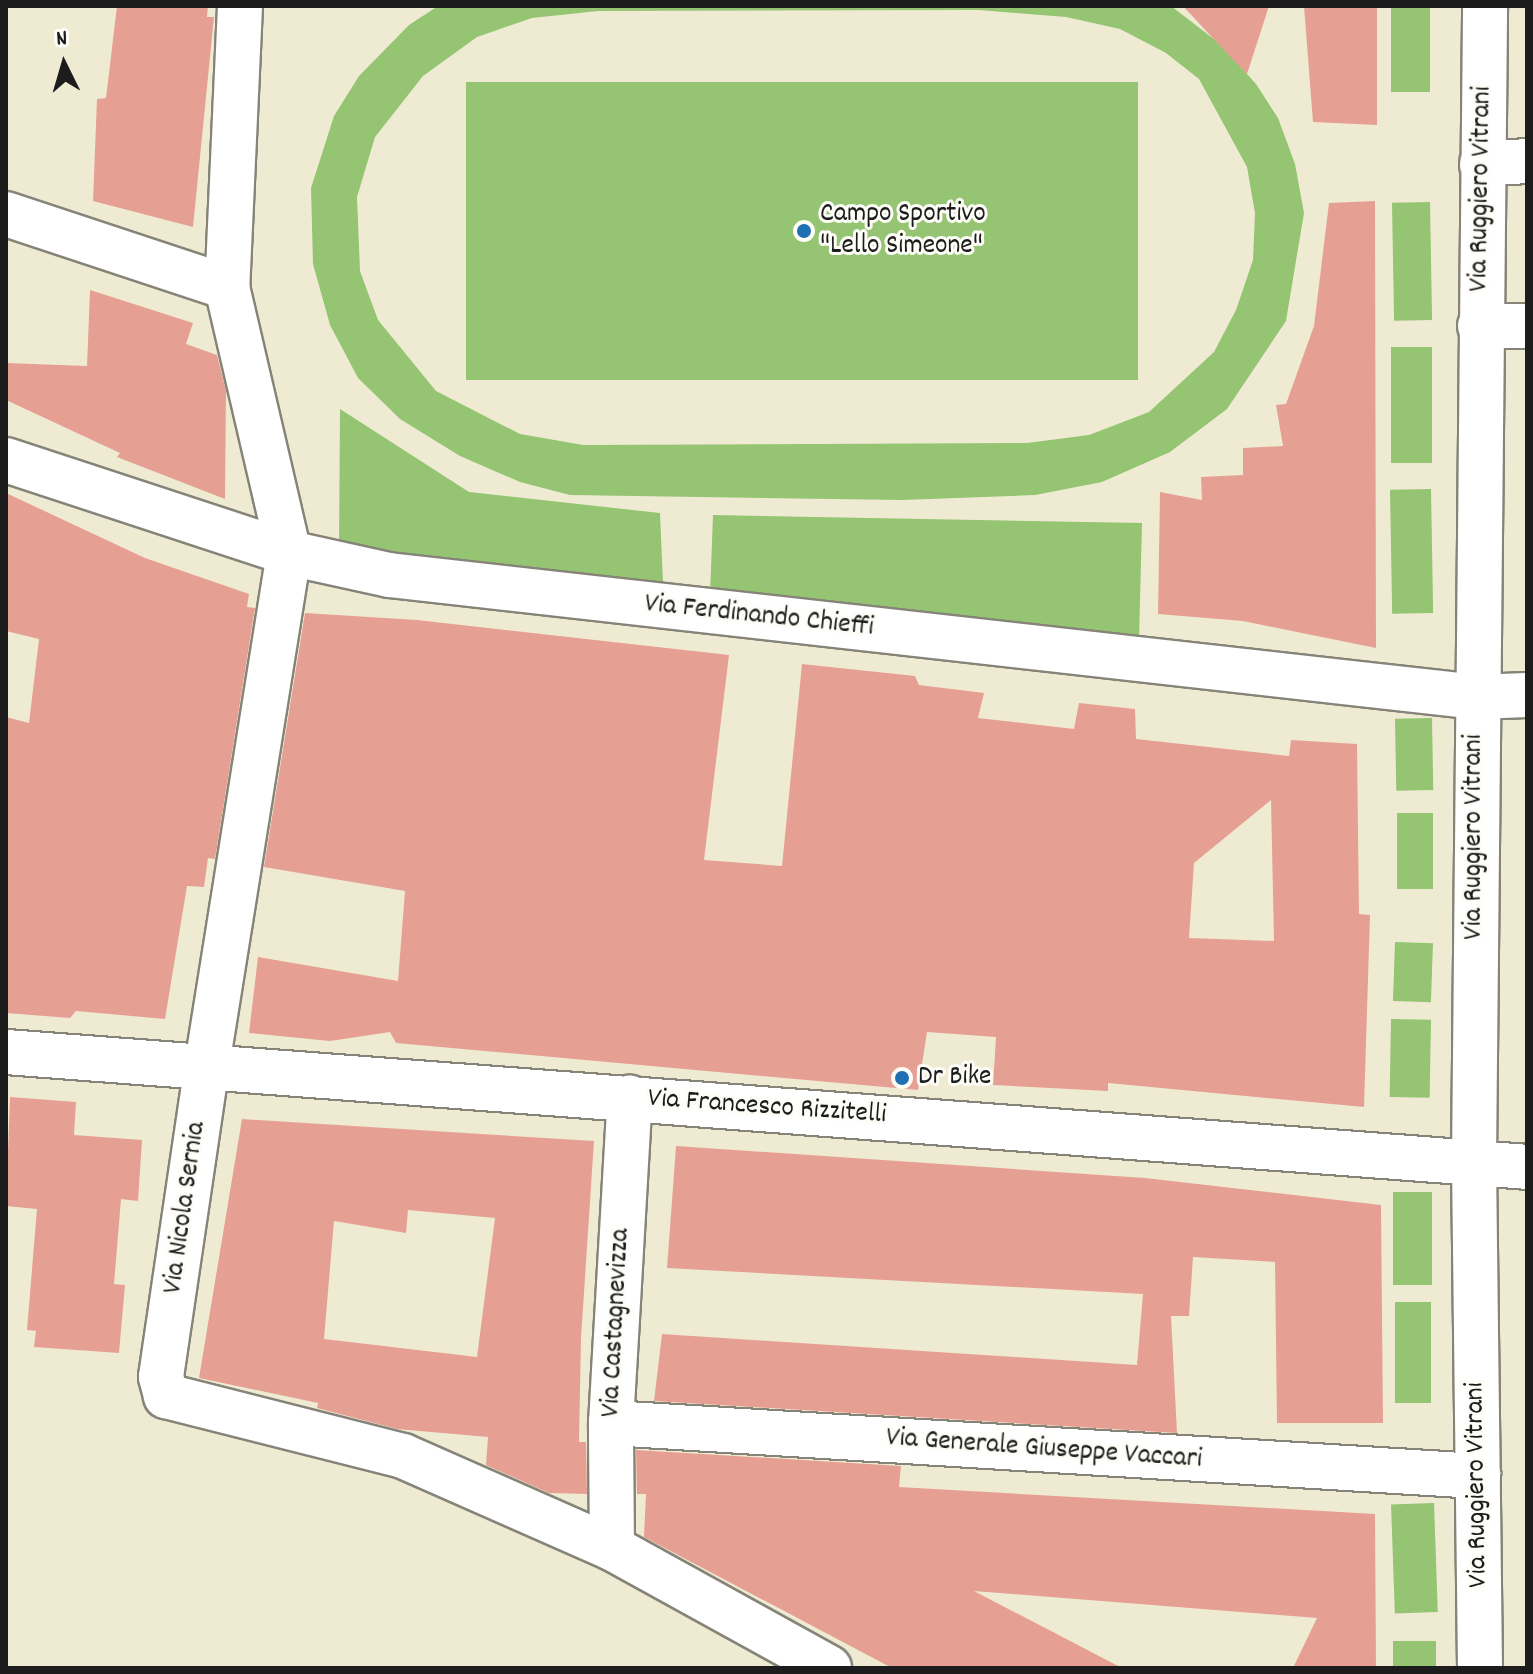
<!DOCTYPE html>
<style>
body{margin:0}
#map{position:relative;width:1533px;height:1674px;overflow:hidden;background:#efebd3;font-family:Dekko,sans-serif}
div>[style]{position:absolute}
[style*='--x']{left:calc(var(--x)*1px);top:calc(var(--y)*1px);width:calc(var(--w)*1px);rotate:calc(var(--a)*1deg)}
.green>*{inset:0;background:#95c473;transform-origin:0 0}
.building>*{inset:0;background:#e6a093}
.roads{filter:drop-shadow(2px 0 #868478) drop-shadow(-2px 0 #868478) drop-shadow(0 2px #868478) drop-shadow(0 -2px #868478)}
.minor>*{height:44px;margin:-22px;padding:0 22px;transform-origin:22px;border-radius:22px;background:#fff}
.dots>*{width:22px;height:22px;translate:-50% -50%;box-sizing:border-box;border:4px solid #fdfcf7;border-radius:50%}
span{translate:-50% -50%;white-space:nowrap;text-align:center;line-height:1.15;-webkit-text-stroke:6px #fdfcf7;paint-order:stroke}
.street-label{font-size:28px;color:#1c1c1c}
.poi-label{font-size:28px;color:#1c1c1c}
.left{translate:0 -50%;text-align:left}
.frame{position:absolute;inset:0;border:8px solid #1c1c1c;pointer-events:none}
.north{position:absolute;left:24px;top:24px;width:80px;height:80px;-webkit-text-stroke:6px #fdfcf7;paint-order:stroke;rotate:355deg;font-size:22px;font-weight:700;line-height:32px;text-align:center;color:#1c1c1c}
.north::after{content:'';display:block;margin:auto;width:28px;height:36px;background:#1c1c1c;clip-path:polygon(50% 0,100% 100%,50% 72%,0 100%)}
</style>
<div id="map">
<div class="green">
<div style="clip-path:polygon(evenodd,438px 6px,1171px 6px,1219px 43px,1256px 84px,1278px 118px,1295px 164px,1304px 213px,1286px 321px,1227px 409px,1170px 452px,1102px 482px,1035px 495px,902px 500px,570px 495px,520px 482px,460px 456px,400px 419px,358px 378px,330px 325px,313px 264px,311px 188px,334px 116px,359px 76px,409px 25px,438px 6px,979px 10px,1066px 17px,1120px 29px,1166px 53px,1199px 79px,1247px 167px,1255px 213px,1253px 260px,1236px 310px,1214px 352px,1149px 412px,1089px 435px,1027px 443px,583px 445px,520px 434px,436px 391px,378px 320px,360px 271px,357px 197px,375px 137px,423px 76px,477px 37px,532px 18px,598px 11px,979px 10px)"></div>
<div style="left:1391px;top:6px;width:39px;height:86px"></div>
<div style="left:466px;top:82px;width:672px;height:298px"></div>
<div style="left:1430px;top:202px;width:118px;height:38px;rotate:89deg"></div>
<div style="left:1391px;top:347px;width:41px;height:116px"></div>
<div style="clip-path:polygon(340px 409px,469px 492px,660px 513px,664px 606px,339px 552px)"></div>
<div style="left:1431px;top:489px;width:124px;height:41px;rotate:89deg"></div>
<div style="clip-path:polygon(713px 515px,1142px 523px,1139px 640px,710px 595px)"></div>
<div style="left:1432px;top:718px;width:72px;height:37px;rotate:89deg"></div>
<div style="left:1397px;top:813px;width:36px;height:76px"></div>
<div style="left:1395px;top:942px;width:38px;height:59px;rotate:2deg"></div>
<div style="left:1391px;top:1019px;width:40px;height:78px;rotate:1deg"></div>
<div style="left:1393px;top:1192px;width:39px;height:93px"></div>
<div style="left:1395px;top:1302px;width:36px;height:101px"></div>
<div style="left:1434px;top:1503px;width:109px;height:43px;rotate:88deg"></div>
<div style="left:1393px;top:1641px;width:43px;height:27px"></div>
</div>
<div class="building">
<div style="clip-path:polygon(117px 6px,208px 6px,207px 17px,214px 17px,193px 227px,93px 201px,97px 99px,106px 98px)"></div>
<div style="clip-path:polygon(1183px 6px,1269px 6px,1247px 74px,1221px 47px)"></div>
<div style="clip-path:polygon(1304px 6px,1377px 6px,1377px 125px,1313px 122px)"></div>
<div style="clip-path:polygon(1375px 201px,1376px 648px,1243px 621px,1158px 614px,1160px 492px,1202px 500px,1201px 477px,1243px 475px,1243px 448px,1283px 446px,1276px 405px,1286px 404px,1314px 326px,1329px 203px)"></div>
<div style="clip-path:polygon(90px 290px,193px 323px,186px 344px,217px 355px,226px 391px,225px 499px,117px 457px,120px 453px,6px 400px,6px 363px,87px 366px)"></div>
<div style="clip-path:polygon(6px 493px,145px 558px,249px 594px,247px 607px,255px 608px,215px 859px,208px 858px,204px 887px,187px 886px,165px 1019px,76px 1011px,70px 1018px,6px 1013px,6px 717px,29px 723px,39px 639px,6px 631px)"></div>
<div style="clip-path:polygon(evenodd,305px 613px,417px 620px,729px 655px,704px 860px,782px 866px,802px 664px,915px 676px,919px 685px,984px 693px,978px 718px,1074px 729px,1079px 703px,1135px 709px,1136px 739px,1289px 756px,1291px 740px,1357px 744px,1359px 914px,1370px 915px,1364px 1107px,1108px 1083px,1108px 1091px,993px 1085px,996px 1037px,927px 1032px,918px 1090px,396px 1043px,390px 1032px,330px 1041px,249px 1033px,258px 957px,398px 981px,405px 891px,264px 867px,305px 613px,1271px 800px,1274px 941px,1189px 938px,1194px 863px,1271px 800px)"></div>
<div style="clip-path:polygon(10px 1097px,76px 1102px,74px 1135px,142px 1140px,138px 1201px,121px 1199px,114px 1284px,125px 1285px,119px 1353px,34px 1347px,36px 1331px,27px 1330px,37px 1209px,6px 1206px)"></div>
<div style="clip-path:polygon(evenodd,242px 1119px,594px 1141px,581px 1338px,579px 1442px,586px 1442px,587px 1494px,549px 1493px,486px 1465px,488px 1437px,397px 1429px,317px 1408px,318px 1403px,199px 1378px,242px 1119px,408px 1210px,495px 1218px,477px 1357px,324px 1339px,334px 1221px,406px 1233px,408px 1210px)"></div>
<div style="clip-path:polygon(676px 1146px,1145px 1178px,1381px 1205px,1383px 1423px,1277px 1423px,1275px 1262px,1193px 1257px,1189px 1316px,1171px 1316px,1177px 1433px,654px 1401px,662px 1334px,1137px 1365px,1143px 1294px,667px 1268px)"></div>
<div style="clip-path:polygon(636px 1450px,901px 1466px,899px 1487px,1375px 1514px,1376px 1668px,1293px 1668px,1317px 1618px,974px 1591px,1122px 1668px,892px 1668px,644px 1537px,646px 1494px,637px 1494px)"></div>
</div>
<div class="roads">
<div class="minor">
<div style="--x:240;--y:6;--w:281;--a:92.6"></div>
<div style="--x:227;--y:287;--w:273;--a:76.9"></div>
<div style="--x:289;--y:553;--w:519;--a:99.1"></div>
<div style="--x:207;--y:1065;--w:315;--a:98.4"></div>
<div style="--x:161;--y:1377;--w:20;--a:75"></div>
<div style="--x:166;--y:1396;--w:244;--a:14.2"></div>
<div style="--x:403;--y:1456;--w:228;--a:23.8"></div>
<div style="--x:612;--y:1548;--w:248;--a:28.9"></div>
<div style="--x:1482;--y:164;--w:45;--a:-3.8"></div>
<div style="--x:6;--y:214;--w:233;--a:18.3"></div>
<div style="--x:1480;--y:326;--w:47;--a:0"></div>
<div style="--x:6;--y:460;--w:298;--a:18.2"></div>
<div style="--x:289;--y:553;--w:102;--a:12.4"></div>
<div style="--x:389;--y:575;--w:1094;--a:6.4"></div>
<div style="--x:1476;--y:697;--w:51;--a:-2.2"></div>
<div style="--x:6;--y:1052;--w:1525;--a:4.32"></div>
<div style="--x:611;--y:1423;--w:869;--a:3.5"></div>
<div style="--x:612;--y:1548;--w:125;--a:-90.5"></div>
<div style="--x:611;--y:1423;--w:326;--a:-86.7"></div>
<div style="--x:1480;--y:1668;--w:506;--a:-90.68"></div>
<div style="--x:1474;--y:1162;--w:1156;--a:-89.45"></div>
</div>
</div>
<div class="dots">
<div style="left:804px;top:231px;background:#1f6fb2"></div>
<div style="left:902px;top:1078px;background:#1f6fb2"></div>
</div>
<div class="street-label">
<span style="left:1482px;top:189px;rotate:-89deg">Via Ruggiero Vitrani</span>
<span style="left:759px;top:617px;rotate:6deg">Via Ferdinando Chieffi</span>
<span style="left:1475px;top:837px;rotate:-90deg">Via Ruggiero Vitrani</span>
<span style="left:767px;top:1108px;rotate:4deg">Via Francesco Rizzitelli</span>
<span style="left:186px;top:1208px;rotate:-82deg">Via Nicola Sernia</span>
<span style="left:617px;top:1323px;rotate:-87deg">Via Castagnevizza</span>
<span style="left:1044px;top:1450px;rotate:4deg">Via Generale Giuseppe Vaccari</span>
<span style="left:1478px;top:1485px;rotate:-91deg">Via Ruggiero Vitrani</span>
</div>
<div class="poi-label">
<span class="left" style="left:820px;top:231px">Campo Sportivo<br>"Lello Simeone"</span>
<span class="left" style="left:918px;top:1078px">Dr Bike</span>
</div>
<div class="frame"></div>
<div class="north">N</div>
</div>
